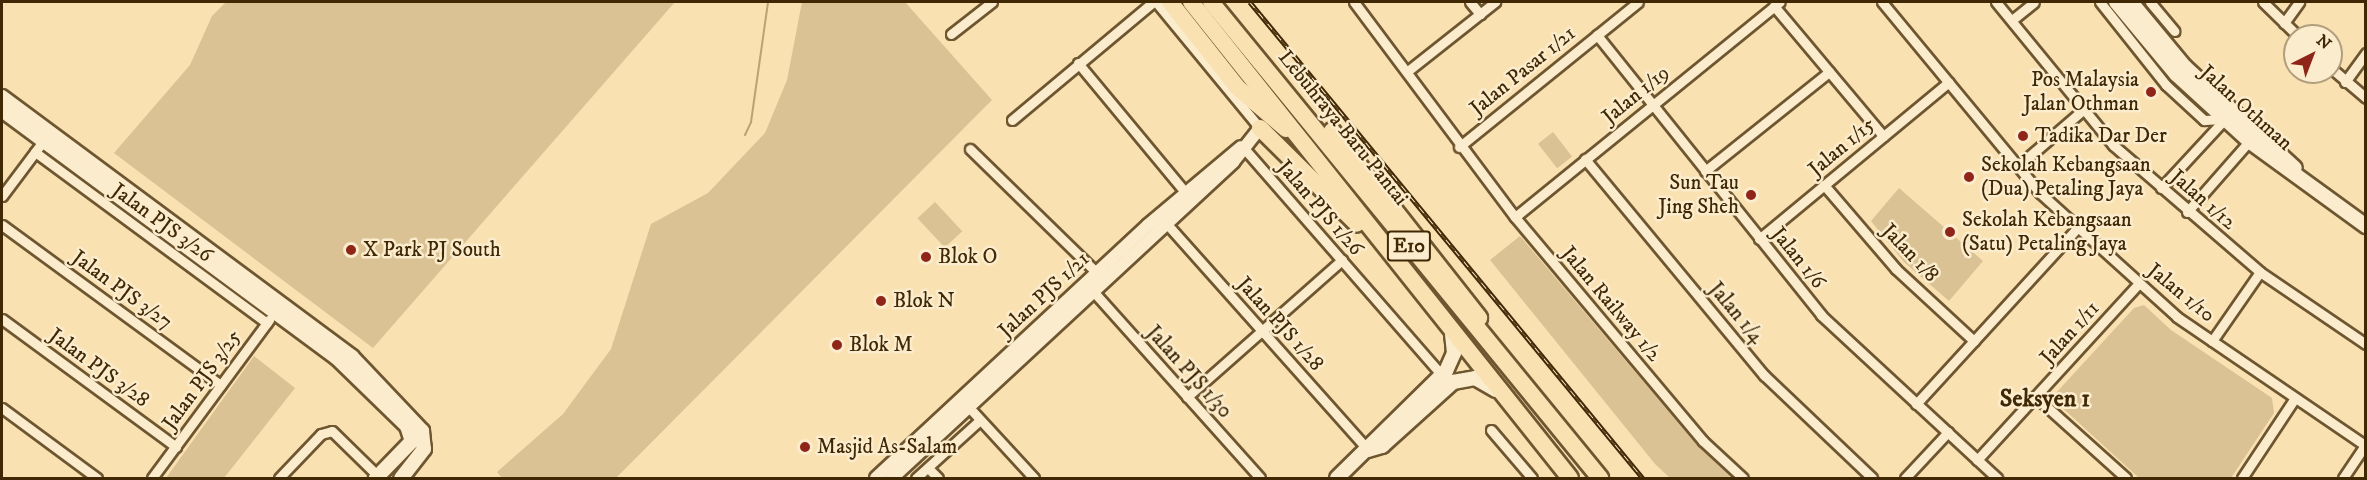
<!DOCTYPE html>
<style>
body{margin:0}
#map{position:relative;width:2367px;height:480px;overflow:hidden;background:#f9e1b2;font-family:"IM FELL DW Pica",serif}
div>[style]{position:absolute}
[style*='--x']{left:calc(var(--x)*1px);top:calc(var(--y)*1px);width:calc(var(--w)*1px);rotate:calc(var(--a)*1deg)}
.green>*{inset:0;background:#dac295;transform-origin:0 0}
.stream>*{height:2px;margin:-1px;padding:0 1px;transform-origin:1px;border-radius:1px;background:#baa277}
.roads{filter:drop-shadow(2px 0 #6e5630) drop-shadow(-2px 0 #6e5630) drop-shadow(0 2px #6e5630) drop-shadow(0 -2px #6e5630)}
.minor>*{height:9px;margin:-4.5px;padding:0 4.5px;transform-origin:4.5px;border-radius:4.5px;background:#fbeccd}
.tertiary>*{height:12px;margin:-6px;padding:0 6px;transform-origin:6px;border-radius:6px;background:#fbeccd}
.secondary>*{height:14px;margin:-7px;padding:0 7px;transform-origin:7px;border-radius:7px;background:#fbeccd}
.motorway>*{height:16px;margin:-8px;padding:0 8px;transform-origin:8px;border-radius:8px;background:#f9e1b2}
.rail>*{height:4.5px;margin-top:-2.25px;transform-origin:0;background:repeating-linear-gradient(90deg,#fbeccd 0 7px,#402805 0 14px);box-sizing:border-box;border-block:2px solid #402805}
.dots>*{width:16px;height:16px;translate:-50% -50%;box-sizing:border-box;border:3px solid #fbeccd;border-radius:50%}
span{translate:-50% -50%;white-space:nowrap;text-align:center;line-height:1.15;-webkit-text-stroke:5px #fbeccd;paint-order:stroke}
.shield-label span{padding:2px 4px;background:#fbeccd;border:2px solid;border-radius:4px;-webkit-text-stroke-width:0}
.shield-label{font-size:20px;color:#402805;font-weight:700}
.street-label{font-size:21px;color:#402805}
.poi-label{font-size:21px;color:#402805}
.right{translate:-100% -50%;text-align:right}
.left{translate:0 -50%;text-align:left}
.quarter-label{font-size:24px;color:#402805;font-weight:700}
.frame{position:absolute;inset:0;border:3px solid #402805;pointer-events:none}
.north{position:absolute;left:2283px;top:24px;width:60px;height:60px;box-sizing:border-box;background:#fbeccd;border:2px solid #b09e7d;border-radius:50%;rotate:42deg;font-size:16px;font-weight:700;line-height:24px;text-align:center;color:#402805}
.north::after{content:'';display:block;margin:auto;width:21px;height:27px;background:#8f2418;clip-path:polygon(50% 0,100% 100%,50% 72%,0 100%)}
</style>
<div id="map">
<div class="green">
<div style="clip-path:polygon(226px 2px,675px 2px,373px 348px,114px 153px,190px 65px,212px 16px)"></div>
<div style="clip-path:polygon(802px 2px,905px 2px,992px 100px,616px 478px,502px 478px,497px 472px,563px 414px,611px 349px,651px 224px,708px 193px,765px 133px,787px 80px)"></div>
<div style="left:1553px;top:132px;width:31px;height:19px;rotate:52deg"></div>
<div style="clip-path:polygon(1899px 188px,1983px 261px,1949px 301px,1904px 262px,1871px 221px)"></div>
<div style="left:935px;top:202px;width:40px;height:24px;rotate:47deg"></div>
<div style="clip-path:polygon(1520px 236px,1697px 445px,1732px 478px,1670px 478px,1655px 464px,1490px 260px)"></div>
<div style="clip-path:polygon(2144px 305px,2171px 330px,2272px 398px,2274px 413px,2231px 478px,2139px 478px,2056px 402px,2055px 394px,2134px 308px)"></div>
<div style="clip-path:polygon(254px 356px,295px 388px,224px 478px,166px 478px)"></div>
</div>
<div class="stream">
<div style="--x:745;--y:135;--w:14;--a:-65"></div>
<div style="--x:751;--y:122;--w:121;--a:-81.9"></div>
</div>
<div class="roads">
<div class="minor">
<div style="--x:1156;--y:2;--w:163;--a:50.5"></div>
<div style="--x:1354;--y:2;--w:269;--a:53.2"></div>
<div style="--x:1515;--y:217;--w:292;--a:50"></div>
<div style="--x:1703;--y:441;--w:54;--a:42.8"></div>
<div style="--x:1470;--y:2;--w:16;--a:50"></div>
<div style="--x:1882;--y:2;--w:248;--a:50.4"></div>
<div style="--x:2040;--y:193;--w:185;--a:42.1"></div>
<div style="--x:2177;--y:317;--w:229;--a:34.3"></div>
<div style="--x:1996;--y:2;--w:185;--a:50.7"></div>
<div style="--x:2113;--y:145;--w:194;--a:40.8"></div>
<div style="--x:2260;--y:272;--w:128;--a:34.2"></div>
<div style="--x:2100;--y:2;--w:106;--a:51.5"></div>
<div style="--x:2166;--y:85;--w:52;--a:42.6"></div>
<div style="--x:2204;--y:120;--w:21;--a:-3"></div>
<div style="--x:2150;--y:2;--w:38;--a:50"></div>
<div style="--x:2263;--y:2;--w:49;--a:44.2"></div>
<div style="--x:1774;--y:6;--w:170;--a:50"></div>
<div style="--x:2012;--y:20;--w:28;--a:-39"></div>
<div style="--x:2284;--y:23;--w:26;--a:-54"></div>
<div style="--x:951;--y:34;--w:52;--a:-38"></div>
<div style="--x:1597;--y:35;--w:359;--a:51.3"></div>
<div style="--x:1821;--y:315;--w:240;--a:42.8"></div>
<div style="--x:1078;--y:63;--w:168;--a:50.3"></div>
<div style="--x:2331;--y:68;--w:46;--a:40.6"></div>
<div style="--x:1409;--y:70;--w:110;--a:-38.3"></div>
<div style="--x:2345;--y:82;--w:36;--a:-54"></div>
<div style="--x:1012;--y:120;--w:184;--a:-39.9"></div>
<div style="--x:1242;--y:146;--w:304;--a:48.9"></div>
<div style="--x:1459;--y:147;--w:230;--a:-39"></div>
<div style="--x:970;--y:149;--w:183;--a:44.3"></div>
<div style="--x:35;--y:152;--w:288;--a:36.4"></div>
<div style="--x:1585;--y:159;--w:281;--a:50.4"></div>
<div style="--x:1764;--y:375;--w:149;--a:43.6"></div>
<div style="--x:2018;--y:166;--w:87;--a:-40.8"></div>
<div style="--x:1705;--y:171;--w:159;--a:-38.6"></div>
<div style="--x:1824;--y:185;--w:111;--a:49.4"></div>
<div style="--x:1896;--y:269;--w:106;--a:42.7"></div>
<div style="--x:2161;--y:188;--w:94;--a:-47.2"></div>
<div style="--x:2;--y:196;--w:75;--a:-53.1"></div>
<div style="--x:2187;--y:212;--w:100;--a:-48.7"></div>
<div style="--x:1515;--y:217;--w:341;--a:-39.1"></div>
<div style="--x:1166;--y:223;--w:304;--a:48.3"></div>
<div style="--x:2;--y:225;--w:271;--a:36.2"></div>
<div style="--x:1759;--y:239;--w:246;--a:-39.6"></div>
<div style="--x:1092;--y:290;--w:252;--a:48.2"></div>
<div style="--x:2;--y:319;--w:216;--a:36.3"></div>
<div style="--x:2212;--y:341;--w:84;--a:-55.2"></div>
<div style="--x:1187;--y:397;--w:207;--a:-41.5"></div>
<div style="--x:2036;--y:397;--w:121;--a:42"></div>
<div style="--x:965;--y:403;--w:102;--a:47.4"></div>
<div style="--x:1916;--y:404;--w:240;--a:-47.5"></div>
<div style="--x:2;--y:408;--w:118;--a:36.4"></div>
<div style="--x:1491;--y:430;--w:63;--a:49.5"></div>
<div style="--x:1977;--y:460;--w:240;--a:-47.5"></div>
<div style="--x:928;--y:468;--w:14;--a:45"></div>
<div style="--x:152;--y:478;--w:197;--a:-53.5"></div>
<div style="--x:279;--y:478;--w:61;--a:-46.3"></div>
<div style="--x:321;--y:434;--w:11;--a:-15"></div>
<div style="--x:332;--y:431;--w:64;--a:44.4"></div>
<div style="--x:916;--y:478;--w:86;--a:-42.2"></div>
<div style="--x:1905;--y:478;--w:63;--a:-46.9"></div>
<div style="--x:2242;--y:478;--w:96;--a:-56.5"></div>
<div style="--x:2343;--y:478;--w:40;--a:-56"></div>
</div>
<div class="tertiary">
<div style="--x:876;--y:478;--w:371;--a:-42.9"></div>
<div style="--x:1148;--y:225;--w:121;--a:-40"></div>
<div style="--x:892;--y:478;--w:465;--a:-42.8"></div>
<div style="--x:1233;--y:162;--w:43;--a:-51.5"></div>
</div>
<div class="secondary">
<div style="--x:2116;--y:2;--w:94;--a:50.2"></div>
<div style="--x:2176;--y:74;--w:99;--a:42.5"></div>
<div style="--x:2249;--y:141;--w:145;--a:36"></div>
<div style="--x:2131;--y:2;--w:85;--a:50.3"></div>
<div style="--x:2185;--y:67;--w:149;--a:42.6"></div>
<div style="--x:2;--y:97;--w:436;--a:36.6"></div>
<div style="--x:352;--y:357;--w:102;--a:46.6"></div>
<div style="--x:422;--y:431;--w:18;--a:84"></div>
<div style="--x:424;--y:449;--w:37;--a:128"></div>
<div style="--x:2;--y:110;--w:415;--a:36.5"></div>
<div style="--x:336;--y:357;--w:99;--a:44.2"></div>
<div style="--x:407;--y:426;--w:16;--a:72"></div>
<div style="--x:412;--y:441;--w:52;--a:134.2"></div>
<div style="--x:1368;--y:450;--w:15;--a:-16"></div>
<div style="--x:1382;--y:446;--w:96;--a:-42"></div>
<div style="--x:1453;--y:382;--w:22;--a:-10"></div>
<div style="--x:1475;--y:378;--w:24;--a:30"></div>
<div style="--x:1337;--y:478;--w:153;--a:-44.5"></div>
<div style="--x:1446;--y:371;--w:20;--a:-66"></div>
<div style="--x:1454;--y:353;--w:19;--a:-96"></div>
</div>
<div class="motorway">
<div style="--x:1170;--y:2;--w:110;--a:51.7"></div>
<div style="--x:1238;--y:88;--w:63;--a:40.5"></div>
<div style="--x:1191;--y:2;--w:608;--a:51.47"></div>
<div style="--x:1211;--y:2;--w:615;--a:50.74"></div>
<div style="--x:1260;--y:128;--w:136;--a:44.7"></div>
<div style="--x:1332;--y:131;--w:238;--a:51.8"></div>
</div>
</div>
<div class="rail">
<div style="--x:1250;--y:2;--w:617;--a:50.46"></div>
</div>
<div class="dots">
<div style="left:2151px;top:92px;background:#8f2418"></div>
<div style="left:2023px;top:136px;background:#8f2418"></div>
<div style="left:1969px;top:177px;background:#8f2418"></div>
<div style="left:1751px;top:195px;background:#8f2418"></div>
<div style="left:1950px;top:232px;background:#8f2418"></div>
<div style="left:351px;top:250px;background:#8f2418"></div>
<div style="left:926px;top:257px;background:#8f2418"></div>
<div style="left:881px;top:301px;background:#8f2418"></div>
<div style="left:837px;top:345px;background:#8f2418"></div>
<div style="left:805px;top:447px;background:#8f2418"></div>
</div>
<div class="shield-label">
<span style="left:1409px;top:246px">E10</span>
</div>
<div class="street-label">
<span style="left:1523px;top:71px;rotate:-39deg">Jalan Pasar 1/21</span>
<span style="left:1636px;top:95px;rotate:-39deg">Jalan 1/19</span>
<span style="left:2246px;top:108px;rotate:42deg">Jalan Othman</span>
<span style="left:1343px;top:128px;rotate:51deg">Lebuhraya Baru Pantai</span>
<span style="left:1842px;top:147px;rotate:-40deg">Jalan 1/15</span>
<span style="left:2203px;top:200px;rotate:41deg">Jalan 1/12</span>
<span style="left:1320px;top:208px;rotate:49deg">Jalan PJS 1/26</span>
<span style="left:162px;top:223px;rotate:36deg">Jalan PJS 3/26</span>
<span style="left:1910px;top:253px;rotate:46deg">Jalan 1/8</span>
<span style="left:1798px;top:258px;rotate:51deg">Jalan 1/6</span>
<span style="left:122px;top:290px;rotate:36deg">Jalan PJS 3/27</span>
<span style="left:2181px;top:293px;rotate:39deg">Jalan 1/10</span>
<span style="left:1044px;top:295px;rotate:-43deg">Jalan PJS 1/21</span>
<span style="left:1611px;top:304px;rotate:50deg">Jalan Railway 1/2</span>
<span style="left:1736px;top:313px;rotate:50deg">Jalan 1/4</span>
<span style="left:1280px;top:324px;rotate:48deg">Jalan PJS 1/28</span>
<span style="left:2070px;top:333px;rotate:-48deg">Jalan 1/11</span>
<span style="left:99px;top:368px;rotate:36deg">Jalan PJS 3/28</span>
<span style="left:1189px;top:372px;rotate:48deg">Jalan PJS 1/30</span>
<span style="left:202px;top:380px;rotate:-54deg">Jalan PJS 3/25</span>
</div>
<div class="poi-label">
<span class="right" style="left:2139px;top:92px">Pos Malaysia<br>Jalan Othman</span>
<span class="left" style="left:2035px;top:136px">Tadika Dar Der</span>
<span class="left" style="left:1981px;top:177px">Sekolah Kebangsaan<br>(Dua) Petaling Jaya</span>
<span class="right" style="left:1739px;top:195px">Sun Tau<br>Jing Sheh</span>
<span class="left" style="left:1962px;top:232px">Sekolah Kebangsaan<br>(Satu) Petaling Jaya</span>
<span class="left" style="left:363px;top:250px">X Park PJ South</span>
<span class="left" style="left:938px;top:257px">Blok O</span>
<span class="left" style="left:893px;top:301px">Blok N</span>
<span class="left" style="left:849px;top:345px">Blok M</span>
<span class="left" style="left:817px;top:447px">Masjid As-Salam</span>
</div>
<div class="quarter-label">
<span style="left:2045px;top:400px">Seksyen 1</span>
</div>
<div class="frame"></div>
<div class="north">N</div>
</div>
